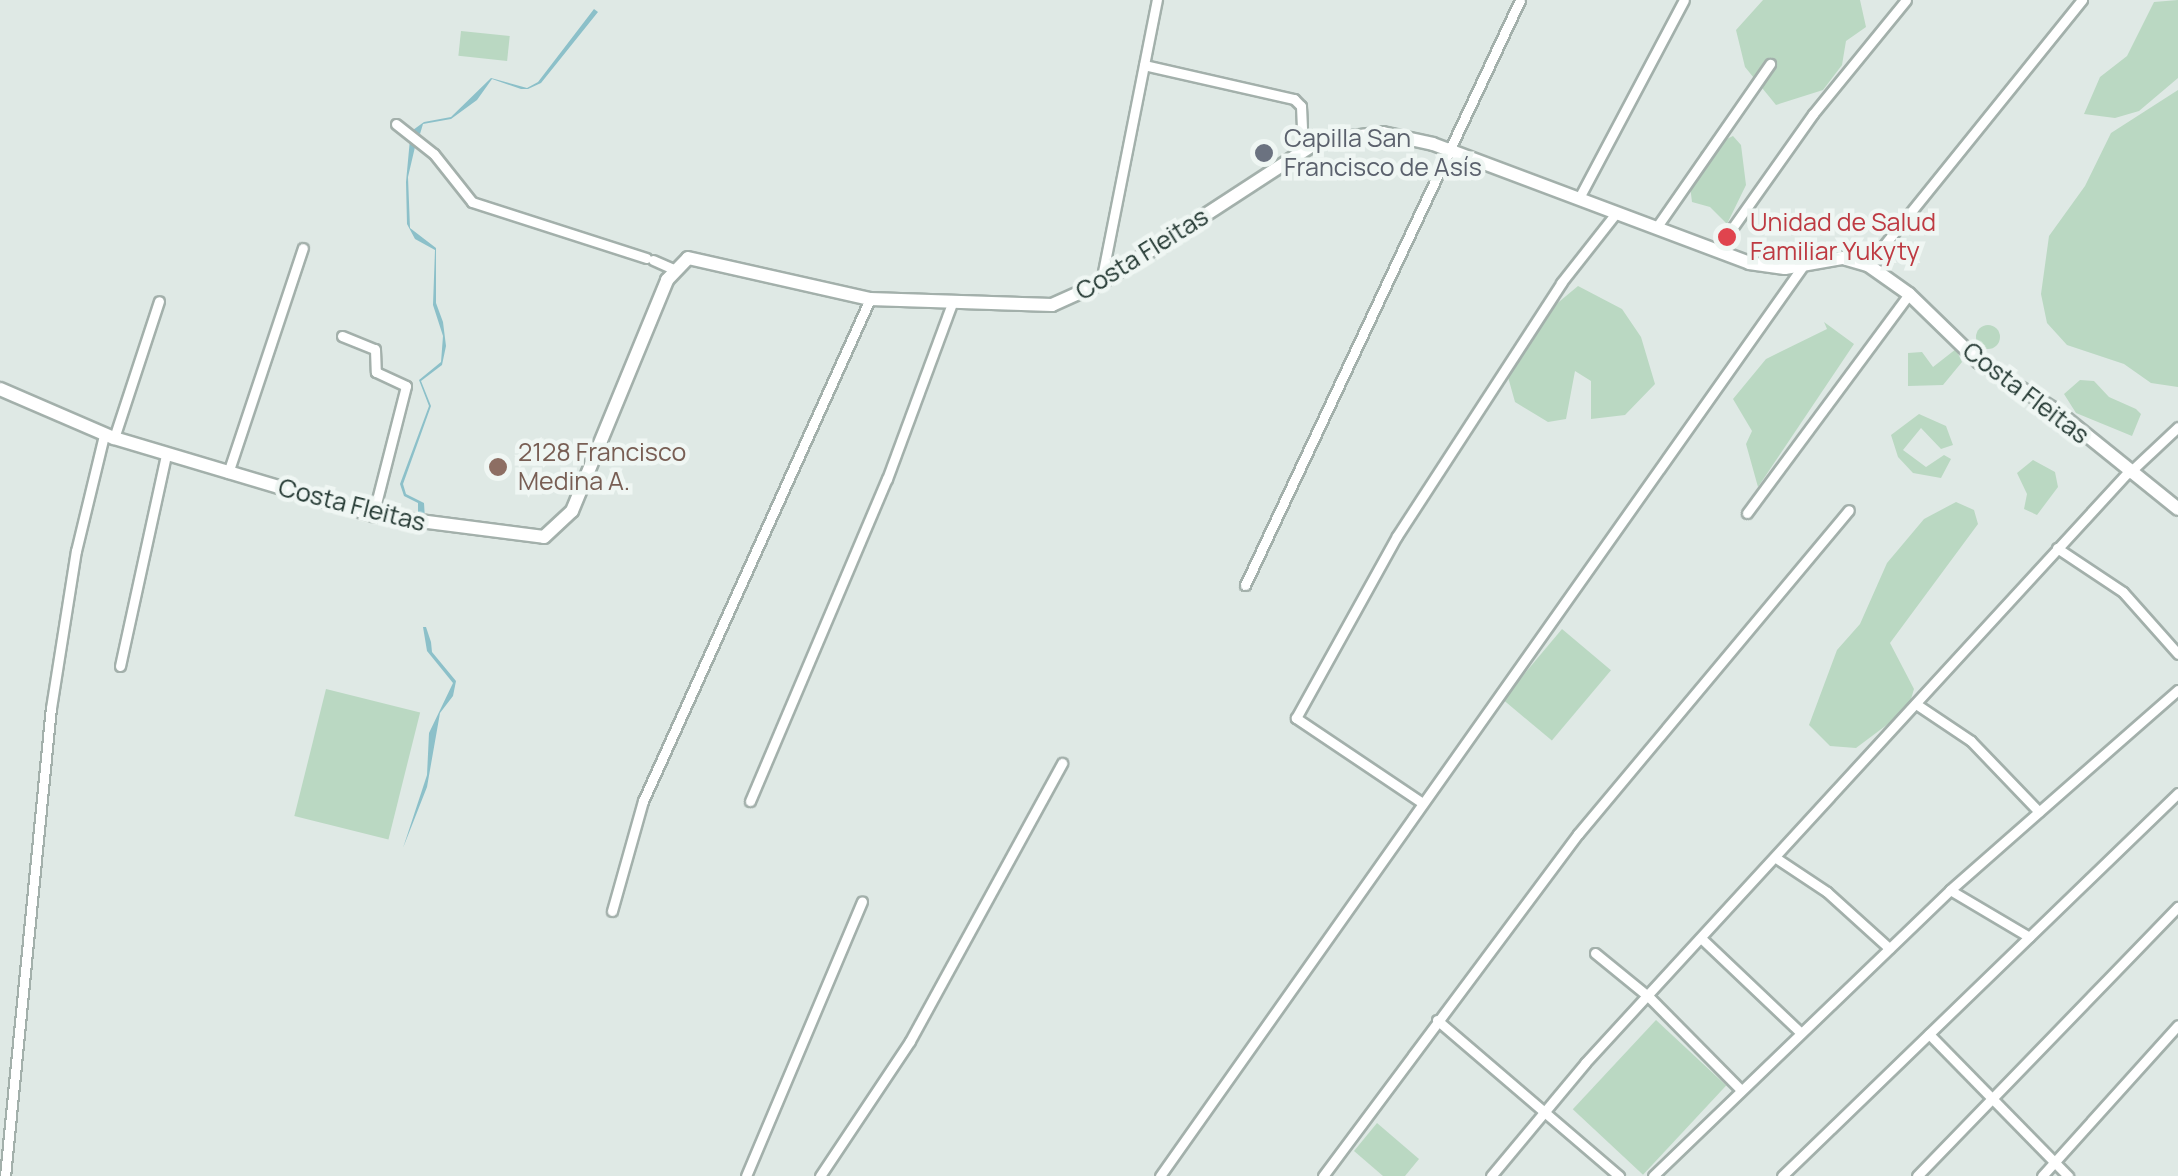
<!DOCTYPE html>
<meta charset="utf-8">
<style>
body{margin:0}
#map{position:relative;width:2178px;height:1176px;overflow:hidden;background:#dfe9e5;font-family:Manrope,sans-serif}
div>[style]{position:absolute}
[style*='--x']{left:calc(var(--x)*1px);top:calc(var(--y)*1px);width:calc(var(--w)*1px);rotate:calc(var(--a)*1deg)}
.green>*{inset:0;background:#bad8c2;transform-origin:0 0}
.round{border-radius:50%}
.water>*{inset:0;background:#8cc0c9}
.roads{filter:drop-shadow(2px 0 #a3b0ab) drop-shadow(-2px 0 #a3b0ab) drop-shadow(0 2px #a3b0ab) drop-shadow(0 -2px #a3b0ab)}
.street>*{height:9px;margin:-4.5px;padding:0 4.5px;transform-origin:4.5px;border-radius:4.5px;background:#fff}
.secondary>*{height:12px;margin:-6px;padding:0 6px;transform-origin:6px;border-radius:6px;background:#fff}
.dots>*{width:28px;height:28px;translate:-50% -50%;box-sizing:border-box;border:5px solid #eff6f3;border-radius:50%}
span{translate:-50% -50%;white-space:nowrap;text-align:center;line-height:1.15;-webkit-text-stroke:9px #eff6f3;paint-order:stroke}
.worship-label{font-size:25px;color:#5b616d}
.left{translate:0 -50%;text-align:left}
.health-label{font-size:25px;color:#be3a42}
.street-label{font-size:25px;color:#223731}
.education-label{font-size:25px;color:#785e54}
</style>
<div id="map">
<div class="green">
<div style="clip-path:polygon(1763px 0,1860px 0,1866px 27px,1846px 41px,1842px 65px,1823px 90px,1776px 105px,1745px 67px,1736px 30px)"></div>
<div style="clip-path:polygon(2178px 0,2178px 78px,2139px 111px,2115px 118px,2084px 114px,2100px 77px,2127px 56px,2154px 2px)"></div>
<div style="left:461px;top:31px;width:49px;height:25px;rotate:6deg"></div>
<div style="clip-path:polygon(2178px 90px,2178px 387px,2151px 383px,2124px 364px,2067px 345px,2047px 323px,2041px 294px,2049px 236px,2085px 186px,2111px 133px)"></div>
<div style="clip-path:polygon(1733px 136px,1741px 145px,1746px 185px,1727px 224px,1710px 207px,1692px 202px,1689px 178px,1701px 151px)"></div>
<div style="clip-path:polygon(1578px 286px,1622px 309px,1641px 337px,1655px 384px,1625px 415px,1591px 419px,1591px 381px,1575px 371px,1566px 419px,1548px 422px,1515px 402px,1508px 377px,1542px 316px)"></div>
<div style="clip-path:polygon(1824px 322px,1854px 344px,1758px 487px,1746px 444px,1752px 431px,1733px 399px,1766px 359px,1827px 329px)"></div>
<div class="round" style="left:1976px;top:325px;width:24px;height:24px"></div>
<div style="clip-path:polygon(1956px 349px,1962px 362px,1943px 385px,1908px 386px,1908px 353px,1922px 352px,1933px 367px)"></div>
<div style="clip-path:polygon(2080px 380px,2094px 381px,2109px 397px,2136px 409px,2141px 414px,2132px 436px,2076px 413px,2064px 394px)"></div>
<div style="clip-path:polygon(1919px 414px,1946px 426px,1953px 445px,1941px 449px,1921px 428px,1903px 450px,1926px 467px,1944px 455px,1951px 459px,1941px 478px,1913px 473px,1898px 457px,1891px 435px)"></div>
<div style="clip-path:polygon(2033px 460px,2055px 472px,2058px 487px,2037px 515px,2024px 509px,2027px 494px,2017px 473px)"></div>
<div style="clip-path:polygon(1956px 502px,1974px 510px,1978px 524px,1890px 643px,1914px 689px,1908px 709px,1856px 748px,1830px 746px,1809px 725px,1837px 650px,1860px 624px,1887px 563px,1924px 519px)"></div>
<div style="left:1562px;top:629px;width:64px;height:92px;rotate:40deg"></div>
<div style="left:326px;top:689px;width:97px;height:131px;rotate:14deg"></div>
<div style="left:1656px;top:1020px;width:96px;height:122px;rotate:43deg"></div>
<div style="clip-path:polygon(1377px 1123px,1419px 1159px,1405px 1176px,1383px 1176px,1354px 1151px)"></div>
</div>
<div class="water">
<div style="clip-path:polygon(594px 9px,598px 12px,541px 83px,528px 89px,521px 89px,492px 79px,477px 100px,451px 119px,423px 124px,420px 134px,413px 130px,424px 122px,451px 117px,491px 78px,527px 88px,538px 82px)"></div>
<div style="clip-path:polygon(410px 139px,415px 147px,408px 177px,410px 228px,436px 248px,436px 303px,443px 322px,446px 346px,442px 365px,421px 381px,431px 406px,403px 484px,406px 494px,424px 503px,425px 519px,418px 519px,418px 503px,404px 496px,400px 484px,429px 406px,419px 380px,441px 362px,443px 336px,433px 305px,435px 250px,415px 239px,407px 224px,406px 182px)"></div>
<div style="clip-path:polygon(423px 627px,426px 627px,431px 642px,432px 652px,456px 681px,453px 696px,440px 713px,427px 787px,403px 848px,427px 775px,429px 733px,453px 683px,427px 651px)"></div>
</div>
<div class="roads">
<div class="street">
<div style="--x:1144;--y:65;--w:154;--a:12.8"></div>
<div style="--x:1294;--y:99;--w:10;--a:45"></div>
<div style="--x:1301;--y:106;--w:44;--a:87.4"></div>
<div style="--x:396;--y:124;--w:48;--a:38.3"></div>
<div style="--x:434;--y:154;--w:61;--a:51.6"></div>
<div style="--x:472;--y:202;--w:183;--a:17.8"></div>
<div style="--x:1579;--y:198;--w:224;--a:-62.1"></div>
<div style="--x:1656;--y:228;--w:200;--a:-55.2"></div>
<div style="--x:1716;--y:251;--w:168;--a:-54.7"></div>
<div style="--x:1813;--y:114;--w:147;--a:-50.8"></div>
<div style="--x:653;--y:260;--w:22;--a:24"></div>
<div style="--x:1868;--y:265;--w:341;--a:-51.1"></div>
<div style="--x:1101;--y:282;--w:288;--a:-78.8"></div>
<div style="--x:342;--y:336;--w:35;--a:22"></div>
<div style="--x:375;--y:349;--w:23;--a:88"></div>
<div style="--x:376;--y:372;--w:33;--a:25"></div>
<div style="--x:406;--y:386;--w:133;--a:104.3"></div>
<div style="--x:114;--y:438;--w:144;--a:-71.8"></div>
<div style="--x:228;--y:473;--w:237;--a:-71.6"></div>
<div style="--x:2129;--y:473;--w:67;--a:-43.2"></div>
<div style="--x:1747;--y:513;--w:272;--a:-53.5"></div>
<div style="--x:2057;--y:548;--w:79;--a:33.7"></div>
<div style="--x:2123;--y:592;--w:83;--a:48.4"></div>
<div style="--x:1245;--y:585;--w:646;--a:-64.82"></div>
<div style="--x:120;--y:666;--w:216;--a:-77.7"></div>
<div style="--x:1916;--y:704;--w:66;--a:33.9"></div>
<div style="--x:1971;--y:741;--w:98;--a:46.2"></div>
<div style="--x:750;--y:801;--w:350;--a:-67"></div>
<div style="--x:887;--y:479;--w:188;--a:-69.7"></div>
<div style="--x:1421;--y:802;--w:151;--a:-146.1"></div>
<div style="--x:1296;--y:718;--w:208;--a:-61"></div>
<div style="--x:1397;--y:536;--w:302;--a:-57"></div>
<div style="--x:1561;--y:283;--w:89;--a:-51.8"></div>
<div style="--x:1776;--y:858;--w:61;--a:33.7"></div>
<div style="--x:1827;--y:892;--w:84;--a:42.1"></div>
<div style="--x:1950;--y:890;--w:92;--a:30.7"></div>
<div style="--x:612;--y:911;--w:114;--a:-74.3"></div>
<div style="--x:643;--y:801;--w:551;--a:-65.67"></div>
<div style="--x:1702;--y:939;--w:135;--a:43.5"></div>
<div style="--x:1595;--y:953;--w:70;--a:39.2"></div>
<div style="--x:1649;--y:997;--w:131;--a:45.3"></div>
<div style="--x:1437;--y:1020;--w:240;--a:40.6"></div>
<div style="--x:1929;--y:1034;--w:199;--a:45.6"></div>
<div style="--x:5;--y:1176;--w:470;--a:-84.4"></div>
<div style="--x:51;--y:708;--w:159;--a:-81"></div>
<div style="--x:76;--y:551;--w:119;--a:-76.4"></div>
<div style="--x:746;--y:1176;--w:298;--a:-67.1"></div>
<div style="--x:820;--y:1176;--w:162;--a:-56.3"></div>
<div style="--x:910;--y:1041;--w:317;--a:-61.3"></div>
<div style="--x:1160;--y:1176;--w:1114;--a:-54.76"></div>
<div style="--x:1323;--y:1176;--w:427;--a:-53.3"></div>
<div style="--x:1578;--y:834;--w:422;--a:-50.1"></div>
<div style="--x:1491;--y:1176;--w:147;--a:-50.2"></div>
<div style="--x:1585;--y:1063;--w:803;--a:-47.42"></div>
<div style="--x:1653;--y:1176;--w:412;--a:-43.9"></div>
<div style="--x:1950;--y:890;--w:303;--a:-41.3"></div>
<div style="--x:1782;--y:1176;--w:551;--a:-44.04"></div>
<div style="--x:1917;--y:1176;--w:375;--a:-45.9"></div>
<div style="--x:2042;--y:1176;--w:203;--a:-48"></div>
</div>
<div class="secondary">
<div style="--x:0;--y:389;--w:124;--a:23.3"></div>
<div style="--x:114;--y:438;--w:270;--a:16.6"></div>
<div style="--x:373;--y:515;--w:172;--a:7.3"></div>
<div style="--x:544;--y:537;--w:38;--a:-43"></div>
<div style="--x:572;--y:511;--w:250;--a:-67.6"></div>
<div style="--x:667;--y:280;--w:30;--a:-46"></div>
<div style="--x:688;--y:258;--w:187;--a:12.7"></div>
<div style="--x:870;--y:299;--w:182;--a:1.9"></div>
<div style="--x:1052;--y:305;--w:54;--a:-24.2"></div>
<div style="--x:1101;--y:283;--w:260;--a:-33.1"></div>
<div style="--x:1319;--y:141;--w:64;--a:-7.1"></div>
<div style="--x:1383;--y:133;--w:51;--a:12.4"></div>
<div style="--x:1433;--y:144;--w:338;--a:20.6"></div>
<div style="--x:1749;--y:263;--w:36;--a:8"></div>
<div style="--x:1785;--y:268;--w:59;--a:-9.8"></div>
<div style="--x:1843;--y:258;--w:26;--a:16"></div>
<div style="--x:1868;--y:265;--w:50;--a:35.3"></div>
<div style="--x:1909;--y:294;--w:98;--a:44.2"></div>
<div style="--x:1979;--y:362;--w:93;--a:32.3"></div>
<div style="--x:2058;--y:412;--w:154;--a:38.9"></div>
</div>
</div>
<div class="dots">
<div style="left:1264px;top:153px;background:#6b7280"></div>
<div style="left:1727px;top:237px;background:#e0444e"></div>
<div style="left:498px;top:467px;background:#8d6e63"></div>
</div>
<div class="worship-label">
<span class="left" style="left:1284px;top:153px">Capilla San<br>Francisco de Asís</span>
</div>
<div class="health-label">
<span class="left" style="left:1750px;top:237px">Unidad de Salud<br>Familiar Yukyty</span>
</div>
<div class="street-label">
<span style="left:1142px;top:254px;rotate:-32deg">Costa Fleitas</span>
<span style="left:2026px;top:393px;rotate:37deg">Costa Fleitas</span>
<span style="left:352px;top:505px;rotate:14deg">Costa Fleitas</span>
</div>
<div class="education-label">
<span class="left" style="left:518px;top:467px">2128 Francisco<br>Medina A.</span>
</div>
</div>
